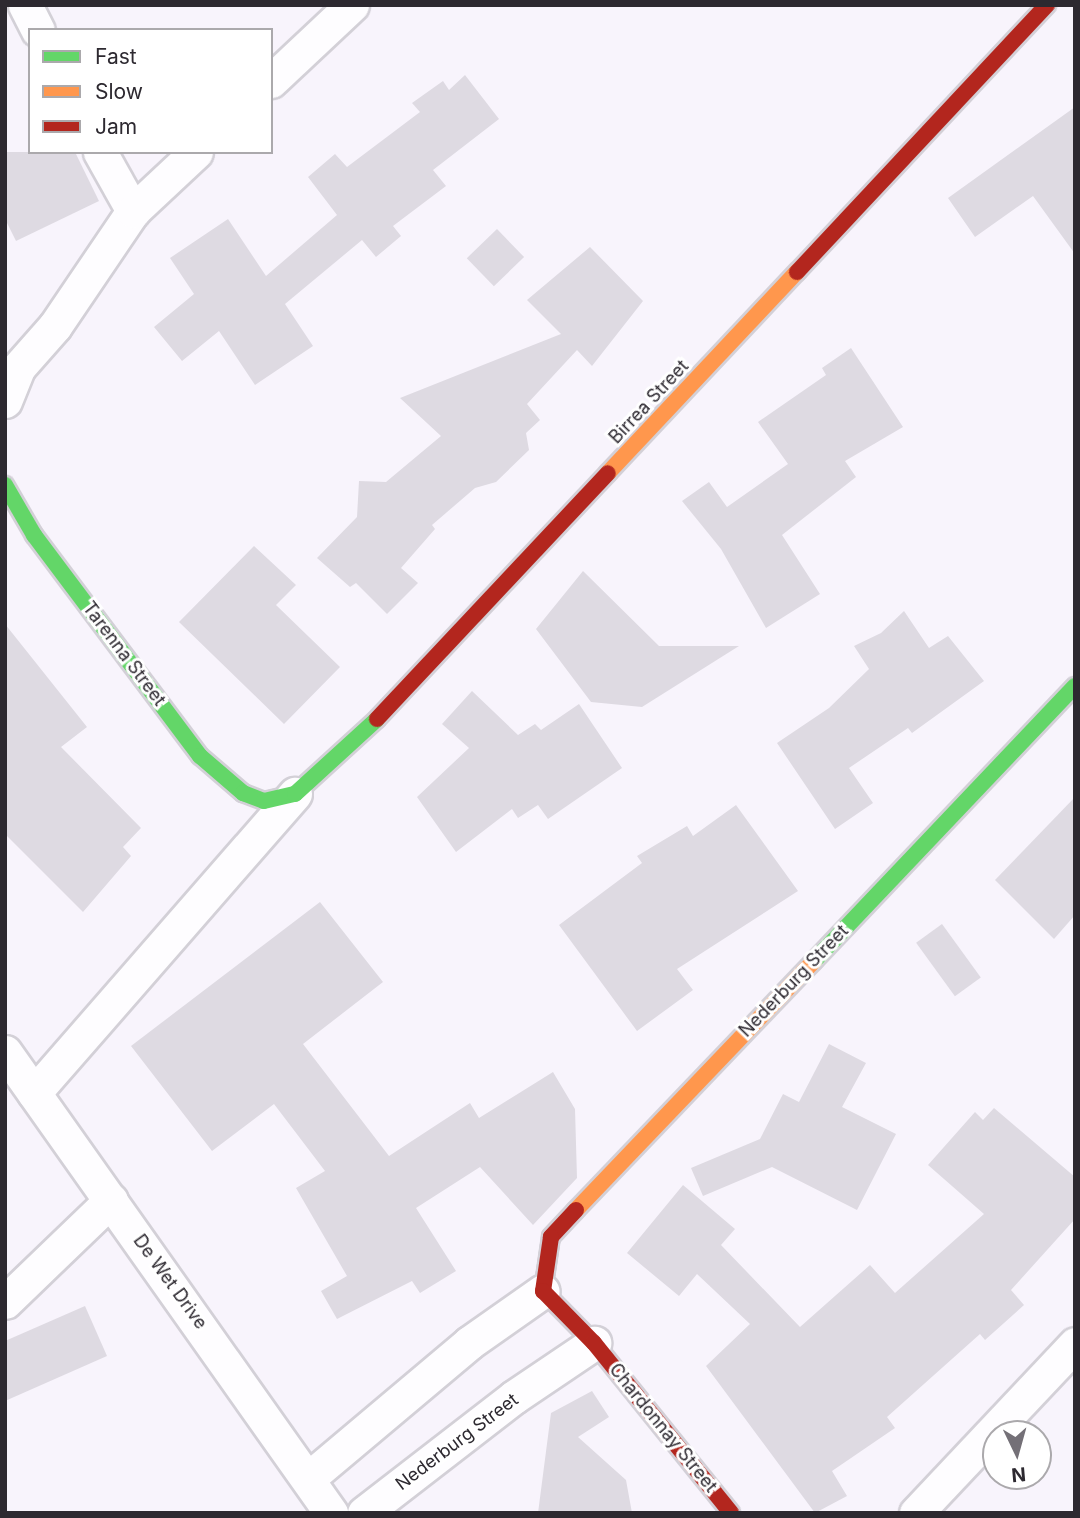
<!DOCTYPE html>
<style>
body{margin:0}
#map{position:relative;width:1080px;height:1518px;overflow:hidden;background:#f8f4fc;font-family:Inter,sans-serif}
div>[style]{position:absolute}
[style*='--x']{left:calc(var(--x)*1px);top:calc(var(--y)*1px);width:calc(var(--w)*1px);rotate:calc(var(--a)*1deg)}
.building>*{inset:0;background:#dedae2;transform-origin:0 0}
.roads{filter:drop-shadow(2px 0 #d3d0d7) drop-shadow(-2px 0 #d3d0d7) drop-shadow(0 2px #d3d0d7) drop-shadow(0 -2px #d3d0d7)}
.street>*{height:33px;margin:-16.5px;padding:0 16.5px;transform-origin:16.5px;border-radius:16.5px;background:#fefdff}
.fast>*{height:16px;margin:-8px;padding:0 8px;transform-origin:8px;border-radius:8px;background:#63d668}
.slow>*{height:16px;margin:-8px;padding:0 8px;transform-origin:8px;border-radius:8px;background:#ff974d}
.jam>*{height:16px;margin:-8px;padding:0 8px;transform-origin:8px;border-radius:8px;background:#b3261e}
span{translate:-50% -50%;white-space:nowrap;text-align:center;line-height:1.15;-webkit-text-stroke:6px #fff;paint-order:stroke}
.street-label{font-size:18px;color:#2d2930}
.frame{position:absolute;inset:0;border:7px solid #2d2930;pointer-events:none}
.legend{position:absolute;left:28px;top:28px;width:245px;height:126px;box-sizing:border-box;background:#fff;border:2px solid #aba9ac;margin:0;padding:9px 12px;list-style:none;font-size:21px;color:#2d2930}
.legend li{display:flex;align-items:center;gap:14px;height:35px}
.legend b{width:35px;border:2px solid #aba9ac}
.north{position:absolute;left:982px;top:1420px;width:70px;height:70px;box-sizing:border-box;background:#fff;border:2px solid #aba9ac;border-radius:50%;rotate:175deg;font-size:19px;font-weight:700;line-height:28px;text-align:center;color:#2d2930}
.north::after{content:'';display:block;margin:auto;width:24px;height:32px;background:#747077;clip-path:polygon(50% 0,100% 100%,50% 72%,0 100%)}
</style>
<div id="map">
<div class="building">
<div style="clip-path:polygon(465px 75px,499px 119px,433px 170px,446px 186px,393px 226px,401px 236px,376px 257px,362px 240px,285px 304px,313px 346px,255px 385px,219px 331px,182px 361px,154px 327px,194px 294px,170px 258px,228px 219px,266px 276px,337px 215px,308px 177px,335px 154px,347px 167px,420px 112px,412px 103px,443px 81px,449px 90px)"></div>
<div style="clip-path:polygon(1075px 107px,1075px 254px,1033px 196px,975px 237px,948px 198px)"></div>
<div style="clip-path:polygon(5px 152px,75px 152px,99px 201px,16px 241px,5px 219px)"></div>
<div style="left:497px;top:229px;width:39px;height:42px;rotate:46deg"></div>
<div style="clip-path:polygon(590px 247px,643px 301px,592px 366px,577px 350px,527px 404px,540px 420px,526px 433px,529px 450px,496px 482px,475px 488px,432px 525px,435px 529px,401px 568px,418px 583px,387px 614px,356px 583px,350px 587px,317px 558px,357px 517px,359px 481px,386px 482px,441px 436px,400px 398px,561px 334px,527px 300px)"></div>
<div style="clip-path:polygon(851px 348px,903px 427px,845px 461px,856px 477px,782px 535px,820px 594px,766px 628px,721px 549px,682px 501px,709px 482px,727px 507px,788px 464px,758px 422px,826px 375px,822px 368px)"></div>
<div style="clip-path:polygon(254px 546px,296px 585px,276px 605px,340px 667px,284px 724px,179px 622px)"></div>
<div style="clip-path:polygon(583px 571px,659px 646px,739px 646px,642px 707px,591px 702px,536px 629px)"></div>
<div style="clip-path:polygon(904px 611px,929px 648px,948px 636px,984px 681px,912px 733px,908px 728px,849px 768px,873px 803px,835px 829px,777px 743px,829px 708px,869px 669px,854px 646px,881px 633px)"></div>
<div style="clip-path:polygon(5px 624px,87px 727px,61px 747px,141px 828px,123px 847px,131px 856px,83px 912px,5px 834px)"></div>
<div style="clip-path:polygon(472px 691px,518px 735px,535px 724px,541px 730px,579px 704px,622px 768px,548px 819px,538px 805px,518px 818px,512px 809px,456px 852px,417px 797px,469px 748px,442px 724px)"></div>
<div style="clip-path:polygon(1075px 797px,1075px 915px,1054px 939px,995px 880px)"></div>
<div style="clip-path:polygon(736px 805px,798px 891px,677px 969px,693px 990px,637px 1031px,559px 925px,642px 863px,637px 856px,687px 826px,693px 836px)"></div>
<div style="clip-path:polygon(320px 902px,383px 982px,303px 1044px,389px 1156px,470px 1103px,479px 1118px,553px 1072px,575px 1109px,577px 1178px,533px 1225px,480px 1167px,416px 1208px,456px 1271px,420px 1293px,412px 1281px,337px 1319px,321px 1291px,347px 1276px,296px 1188px,325px 1171px,274px 1104px,212px 1151px,131px 1046px)"></div>
<div style="left:942px;top:924px;width:66px;height:32px;rotate:54deg"></div>
<div style="clip-path:polygon(829px 1044px,866px 1063px,842px 1107px,896px 1134px,857px 1210px,772px 1167px,703px 1196px,691px 1168px,760px 1139px,783px 1094px,799px 1102px)"></div>
<div style="clip-path:polygon(994px 1108px,1075px 1177px,1075px 1219px,1011px 1290px,1024px 1305px,985px 1340px,980px 1334px,887px 1417px,895px 1428px,832px 1471px,847px 1496px,815px 1513px,706px 1366px,750px 1324px,697px 1274px,679px 1296px,627px 1253px,683px 1185px,735px 1229px,721px 1245px,800px 1327px,870px 1265px,895px 1293px,984px 1214px,928px 1165px,975px 1112px,983px 1120px)"></div>
<div style="clip-path:polygon(85px 1306px,107px 1356px,5px 1401px,5px 1341px)"></div>
<div style="clip-path:polygon(592px 1391px,609px 1417px,578px 1437px,626px 1480px,632px 1513px,538px 1513px,551px 1413px)"></div>
</div>
<div class="roads">
<div class="street">
<div style="--x:25;--y:5;--w:28;--a:63"></div>
<div style="--x:271;--y:81;--w:111;--a:-43.2"></div>
<div style="--x:100;--y:152;--w:68;--a:60.8"></div>
<div style="--x:5;--y:401;--w:35;--a:-68"></div>
<div style="--x:18;--y:368;--w:56;--a:-48.6"></div>
<div style="--x:55;--y:326;--w:139;--a:-55.9"></div>
<div style="--x:133;--y:211;--w:86;--a:-43.1"></div>
<div style="--x:5;--y:1052;--w:565;--a:54.73"></div>
<div style="--x:34;--y:1093;--w:397;--a:-48.9"></div>
<div style="--x:5;--y:1302;--w:147;--a:-43.9"></div>
<div style="--x:310;--y:1477;--w:208;--a:-40.1"></div>
<div style="--x:469;--y:1343;--w:90;--a:-35.1"></div>
<div style="--x:364;--y:1513;--w:190;--a:-37.7"></div>
<div style="--x:514;--y:1397;--w:97;--a:-34"></div>
<div style="--x:916;--y:1513;--w:232;--a:-46.7"></div>
</div>
<div class="fast">
<div style="--x:5;--y:485;--w:58;--a:59.9"></div>
<div style="--x:34;--y:535;--w:276;--a:53.1"></div>
<div style="--x:200;--y:756;--w:57;--a:40.7"></div>
<div style="--x:243;--y:793;--w:22;--a:21"></div>
<div style="--x:264;--y:801;--w:32;--a:-13"></div>
<div style="--x:295;--y:794;--w:111;--a:-42.4"></div>
<div style="--x:814;--y:961;--w:379;--a:-46.5"></div>
</div>
<div class="slow">
<div style="--x:608;--y:473;--w:276;--a:-46.8"></div>
<div style="--x:576;--y:1210;--w:344;--a:-46.3"></div>
</div>
<div class="jam">
<div style="--x:797;--y:272;--w:366;--a:-46.9"></div>
<div style="--x:377;--y:719;--w:337;--a:-46.8"></div>
<div style="--x:576;--y:1210;--w:37;--a:133"></div>
<div style="--x:551;--y:1237;--w:55;--a:98.4"></div>
<div style="--x:543;--y:1291;--w:73;--a:45.6"></div>
<div style="--x:594;--y:1343;--w:218;--a:51.1"></div>
</div>
</div>
<div class="street-label">
<span style="left:649px;top:402px;rotate:-47deg">Birrea Street</span>
<span style="left:124px;top:654px;rotate:53deg">Tarenna Street</span>
<span style="left:794px;top:981px;rotate:-46deg">Nederburg Street</span>
<span style="left:170px;top:1282px;rotate:54deg">De Wet Drive</span>
<span style="left:663px;top:1428px;rotate:51deg">Chardonnay Street</span>
<span style="left:457px;top:1442px;rotate:-37deg">Nederburg Street</span>
</div>
<div class="frame"></div>
<ul class="legend">
<li><b style="height:9px;background:#63d668"></b>Fast</li>
<li><b style="height:9px;background:#ff974d"></b>Slow</li>
<li><b style="height:9px;background:#b3261e"></b>Jam</li>
</ul>
<div class="north">N</div>
</div>
